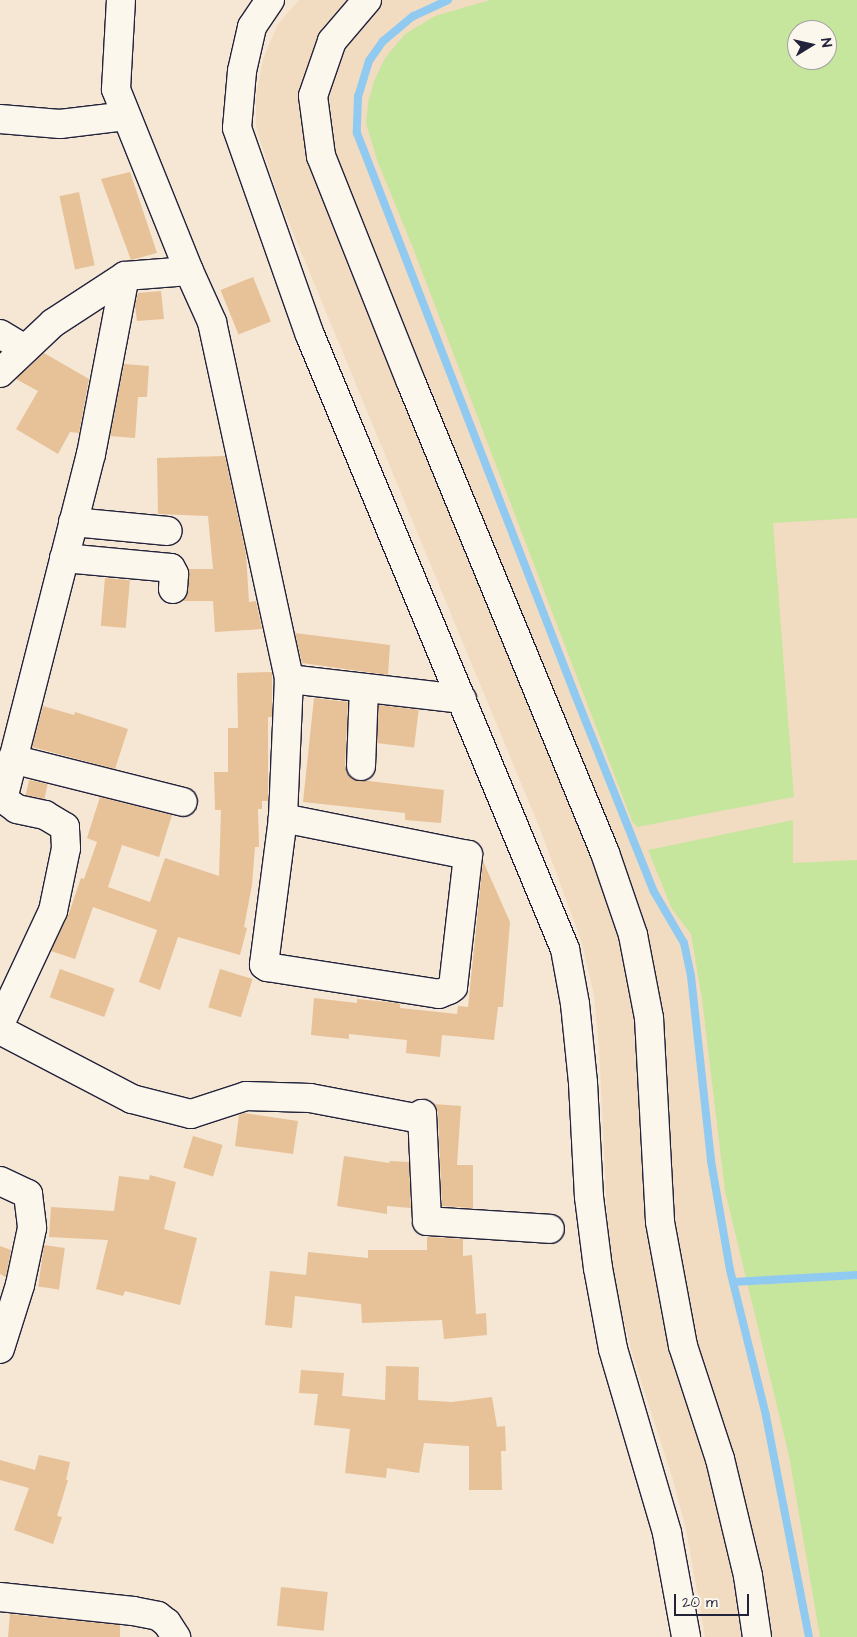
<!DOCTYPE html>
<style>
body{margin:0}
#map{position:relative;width:857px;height:1637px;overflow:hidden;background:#f5e7d3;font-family:"Architects Daughter",sans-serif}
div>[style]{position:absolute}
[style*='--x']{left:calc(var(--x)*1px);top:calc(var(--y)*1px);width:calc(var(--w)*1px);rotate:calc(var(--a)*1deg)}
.built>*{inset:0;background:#f1dcc1}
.green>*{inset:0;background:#c6e69e}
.stream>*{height:8px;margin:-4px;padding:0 4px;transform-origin:4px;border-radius:4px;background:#90caf0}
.building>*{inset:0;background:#e7c198;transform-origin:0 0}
.roads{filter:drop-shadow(1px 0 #22223b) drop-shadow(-1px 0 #22223b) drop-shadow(0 1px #22223b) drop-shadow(0 -1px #22223b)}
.minor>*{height:28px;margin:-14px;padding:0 14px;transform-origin:14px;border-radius:14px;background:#fbf7ec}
span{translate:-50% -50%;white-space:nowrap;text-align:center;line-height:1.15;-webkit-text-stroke:4.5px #fbf7ec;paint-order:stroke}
.north{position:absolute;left:787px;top:20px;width:50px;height:50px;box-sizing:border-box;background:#fbf7ec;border:1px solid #a4a2a5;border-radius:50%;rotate:81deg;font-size:14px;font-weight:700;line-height:20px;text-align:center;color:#22223b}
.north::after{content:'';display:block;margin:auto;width:18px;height:22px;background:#22223b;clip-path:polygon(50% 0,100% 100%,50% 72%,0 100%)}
.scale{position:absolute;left:674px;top:1594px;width:75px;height:22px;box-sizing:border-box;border:2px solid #22223b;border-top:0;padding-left:6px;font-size:15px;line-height:18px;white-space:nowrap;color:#22223b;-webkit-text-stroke:4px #fbf7ec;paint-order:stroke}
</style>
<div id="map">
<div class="built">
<div style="clip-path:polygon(evenodd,299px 0,857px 0,857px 1637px,705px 1637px,686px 1529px,673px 1480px,633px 1356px,613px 1280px,607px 1213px,599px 1048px,594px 995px,581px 940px,540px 829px,278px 196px,256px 127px,256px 96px,263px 59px,278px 24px,299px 0,797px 30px,827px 30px,827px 60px,797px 60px,797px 30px)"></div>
</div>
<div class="green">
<div style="clip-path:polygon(evenodd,490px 0,857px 0,857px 518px,773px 523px,794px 797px,637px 827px,632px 821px,413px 248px,377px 160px,366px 123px,368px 103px,374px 81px,385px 58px,405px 34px,435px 16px,490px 0,797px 30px,827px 30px,827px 60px,797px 60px,797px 30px)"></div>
<div style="clip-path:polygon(793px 820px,793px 863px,857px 860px,857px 1637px,820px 1637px,789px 1456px,725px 1191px,702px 999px,691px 934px,672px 909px,648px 850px)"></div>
</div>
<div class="stream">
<div style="--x:448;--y:0;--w:38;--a:155"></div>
<div style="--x:413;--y:16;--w:39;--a:140"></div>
<div style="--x:383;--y:41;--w:24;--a:125"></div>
<div style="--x:369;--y:61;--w:37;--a:107"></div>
<div style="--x:358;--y:96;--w:37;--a:92"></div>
<div style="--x:357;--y:133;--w:600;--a:68.78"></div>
<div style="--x:574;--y:692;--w:213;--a:68.2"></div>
<div style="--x:653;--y:890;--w:61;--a:59.7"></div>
<div style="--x:684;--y:943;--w:34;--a:78"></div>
<div style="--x:691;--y:976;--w:186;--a:83.8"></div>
<div style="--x:711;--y:1161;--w:111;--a:80.1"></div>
<div style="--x:730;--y:1270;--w:150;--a:76.1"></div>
<div style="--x:766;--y:1416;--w:225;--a:79"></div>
<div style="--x:733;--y:1282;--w:124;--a:-3.2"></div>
</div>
<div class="building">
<div style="clip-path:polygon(130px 172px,157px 253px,131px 260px,101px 179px)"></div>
<div style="left:79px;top:192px;width:75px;height:20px;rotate:78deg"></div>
<div style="left:253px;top:277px;width:48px;height:35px;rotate:68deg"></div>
<div style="clip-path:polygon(161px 291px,164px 319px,137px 321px,135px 305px,138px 293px)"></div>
<div style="clip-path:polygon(44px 353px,89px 379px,79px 433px,70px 432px,58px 454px,16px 429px,38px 391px,16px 379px)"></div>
<div style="clip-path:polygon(124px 364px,149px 366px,147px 397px,138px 397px,135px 438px,110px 436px)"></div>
<div style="clip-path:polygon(225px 456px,246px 554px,249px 602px,256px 601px,262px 629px,215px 632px,213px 601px,183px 601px,188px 591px,188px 569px,213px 569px,208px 516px,158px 514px,157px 458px)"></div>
<div style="left:105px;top:578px;width:25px;height:48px;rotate:5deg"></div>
<div style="clip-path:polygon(295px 633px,390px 645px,388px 675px,302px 663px)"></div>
<div style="clip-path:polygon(272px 672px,272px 717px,268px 717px,268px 801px,262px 801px,262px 809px,258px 809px,259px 847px,255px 847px,252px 885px,244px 927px,247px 928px,240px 955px,178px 937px,160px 990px,139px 982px,157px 930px,93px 907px,75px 959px,51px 951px,69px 913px,81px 878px,84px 879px,97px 842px,87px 838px,100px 797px,172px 815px,159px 857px,122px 845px,108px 887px,150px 902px,165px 858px,219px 876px,221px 810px,215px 810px,214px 772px,228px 772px,228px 728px,238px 728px,237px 673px)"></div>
<div style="clip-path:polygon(314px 698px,348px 702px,345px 765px,347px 773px,352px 779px,444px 790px,441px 823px,405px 820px,405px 813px,303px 802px)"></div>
<div style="left:379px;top:705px;width:40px;height:38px;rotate:7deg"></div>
<div style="clip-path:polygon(43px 706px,74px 715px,75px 712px,128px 729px,115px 769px,32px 747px)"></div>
<div style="left:29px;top:780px;width:19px;height:16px;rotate:12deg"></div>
<div style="clip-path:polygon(483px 861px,510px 922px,503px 1007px,498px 1007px,494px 1040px,442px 1035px,440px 1057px,406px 1053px,407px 1040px,349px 1034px,349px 1039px,311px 1035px,314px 998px,357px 1003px,357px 999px,397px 1003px,400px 1004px,400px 1008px,457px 1014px,458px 1006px,468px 1007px)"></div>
<div style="left:60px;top:969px;width:58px;height:30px;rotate:20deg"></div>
<div style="left:220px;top:969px;width:34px;height:40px;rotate:17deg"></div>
<div style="clip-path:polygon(434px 1104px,461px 1106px,457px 1165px,473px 1165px,473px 1208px,442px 1206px,438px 1113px)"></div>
<div style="clip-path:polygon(244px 1113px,298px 1121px,293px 1154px,235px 1146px,239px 1115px)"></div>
<div style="left:193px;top:1136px;width:31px;height:33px;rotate:17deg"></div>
<div style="clip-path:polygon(344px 1156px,389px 1163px,390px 1161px,409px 1162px,411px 1208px,387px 1206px,387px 1214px,337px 1206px)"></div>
<div style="clip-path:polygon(150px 1175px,176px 1182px,164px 1229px,197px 1238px,180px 1305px,125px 1291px,123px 1296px,96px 1289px,108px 1240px,49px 1237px,51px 1207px,114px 1211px,119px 1176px,149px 1180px)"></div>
<div style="clip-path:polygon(427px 1237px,463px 1239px,463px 1256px,472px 1255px,476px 1314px,486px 1313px,487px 1335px,444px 1339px,442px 1320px,362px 1323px,361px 1304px,295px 1296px,292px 1328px,265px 1325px,270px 1271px,306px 1275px,308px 1252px,368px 1258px,368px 1250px,427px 1250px)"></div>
<div style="left:44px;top:1245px;width:21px;height:42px;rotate:8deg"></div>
<div style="clip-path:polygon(0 1246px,11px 1250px,6px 1277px,0 1274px)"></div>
<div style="clip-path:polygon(386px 1366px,419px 1367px,418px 1400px,452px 1402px,492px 1397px,497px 1427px,505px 1426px,506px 1451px,501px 1451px,502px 1490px,469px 1490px,469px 1446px,424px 1443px,419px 1473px,387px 1468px,386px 1478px,345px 1473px,350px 1429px,314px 1425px,318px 1394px,299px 1393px,301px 1370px,344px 1373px,342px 1396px,385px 1400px)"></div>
<div style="clip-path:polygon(39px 1455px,70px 1462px,66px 1480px,68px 1480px,57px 1516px,62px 1517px,53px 1544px,14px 1530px,29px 1488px,0 1480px,0 1460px,35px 1470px)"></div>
<div style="left:281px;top:1587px;width:47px;height:39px;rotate:6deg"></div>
<div style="clip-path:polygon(10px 1614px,120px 1625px,120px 1637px,8px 1637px)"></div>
</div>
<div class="roads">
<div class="minor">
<div style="--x:270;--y:0;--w:32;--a:124"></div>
<div style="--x:252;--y:27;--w:45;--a:102.8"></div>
<div style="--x:242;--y:71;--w:57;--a:95"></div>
<div style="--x:237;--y:128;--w:219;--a:70.6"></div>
<div style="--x:310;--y:335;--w:665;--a:67.45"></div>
<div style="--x:565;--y:949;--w:56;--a:79.7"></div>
<div style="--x:575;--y:1004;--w:79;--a:84.2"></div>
<div style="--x:583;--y:1083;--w:114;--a:87"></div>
<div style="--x:589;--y:1197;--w:72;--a:82.8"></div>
<div style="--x:598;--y:1268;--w:82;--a:79.5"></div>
<div style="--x:613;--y:1349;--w:192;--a:73.6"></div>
<div style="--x:667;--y:1533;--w:106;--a:79.6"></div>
<div style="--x:367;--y:0;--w:54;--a:130.5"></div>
<div style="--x:332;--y:41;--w:58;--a:109.1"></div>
<div style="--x:313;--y:96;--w:61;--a:82.4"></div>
<div style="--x:321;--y:156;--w:243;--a:68.3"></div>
<div style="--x:411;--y:382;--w:509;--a:67.61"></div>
<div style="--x:605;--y:853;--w:87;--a:71.1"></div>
<div style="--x:633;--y:935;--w:85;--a:79.1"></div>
<div style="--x:649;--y:1018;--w:204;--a:86.9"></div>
<div style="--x:660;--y:1222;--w:126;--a:79.5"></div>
<div style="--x:683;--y:1346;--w:119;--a:71.9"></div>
<div style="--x:720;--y:1459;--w:120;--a:76.5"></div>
<div style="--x:748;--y:1576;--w:62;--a:81.6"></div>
<div style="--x:0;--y:119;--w:60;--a:4.8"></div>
<div style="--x:60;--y:124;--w:66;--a:-6.9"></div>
<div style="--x:189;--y:271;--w:56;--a:65.7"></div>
<div style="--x:212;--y:322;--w:365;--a:77.8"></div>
<div style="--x:289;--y:679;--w:139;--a:92.5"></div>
<div style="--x:283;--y:818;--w:148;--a:97.4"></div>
<div style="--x:264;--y:965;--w:4;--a:34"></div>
<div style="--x:267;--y:967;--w:174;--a:8.9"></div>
<div style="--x:439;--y:994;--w:11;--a:-22"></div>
<div style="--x:449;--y:990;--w:5;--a:-37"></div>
<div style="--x:453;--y:987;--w:133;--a:-83.5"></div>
<div style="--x:468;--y:855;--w:189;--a:-168.7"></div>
<div style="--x:0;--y:334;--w:29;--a:31"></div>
<div style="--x:0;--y:373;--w:73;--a:-43.3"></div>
<div style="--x:53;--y:323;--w:86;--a:-33.1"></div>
<div style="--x:73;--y:522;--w:95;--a:5.4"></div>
<div style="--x:64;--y:558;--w:107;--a:5.3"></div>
<div style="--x:171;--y:568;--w:7;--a:63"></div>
<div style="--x:174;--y:574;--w:15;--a:94"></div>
<div style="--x:289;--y:679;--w:174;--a:6.6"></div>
<div style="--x:12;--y:759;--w:176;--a:14.1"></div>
<div style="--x:361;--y:766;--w:78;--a:-87.8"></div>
<div style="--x:0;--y:1024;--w:125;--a:-64.9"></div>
<div style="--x:53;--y:911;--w:64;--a:-78.3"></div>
<div style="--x:66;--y:848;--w:21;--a:-93"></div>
<div style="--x:65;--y:827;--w:23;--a:-149"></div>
<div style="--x:45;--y:815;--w:29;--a:-168"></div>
<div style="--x:17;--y:809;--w:17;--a:-144"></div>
<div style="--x:3;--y:799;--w:356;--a:-75.7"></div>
<div style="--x:91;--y:454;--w:181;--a:-79.2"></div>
<div style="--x:125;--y:276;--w:64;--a:-4.5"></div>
<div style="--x:189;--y:271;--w:196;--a:-111.9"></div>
<div style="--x:116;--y:89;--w:89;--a:-86.8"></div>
<div style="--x:0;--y:1030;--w:149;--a:27.6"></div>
<div style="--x:132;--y:1099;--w:61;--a:14.3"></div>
<div style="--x:191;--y:1114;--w:58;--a:-18.1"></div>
<div style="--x:246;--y:1096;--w:64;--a:1.8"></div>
<div style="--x:310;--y:1098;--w:107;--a:10.8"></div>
<div style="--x:415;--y:1118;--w:8;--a:-30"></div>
<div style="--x:422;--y:1114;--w:107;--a:87.3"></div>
<div style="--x:427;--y:1221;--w:123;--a:3.7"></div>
<div style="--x:0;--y:1181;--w:31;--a:25"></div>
<div style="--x:28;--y:1194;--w:34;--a:83"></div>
<div style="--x:32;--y:1228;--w:58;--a:101.9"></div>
<div style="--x:20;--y:1285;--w:67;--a:107.4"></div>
<div style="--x:0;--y:1597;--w:134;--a:6"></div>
<div style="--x:133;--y:1611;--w:25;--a:11"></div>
<div style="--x:158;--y:1616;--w:11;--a:38"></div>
<div style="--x:167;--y:1623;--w:17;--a:57"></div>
</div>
</div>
<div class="north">N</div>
<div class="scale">20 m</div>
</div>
